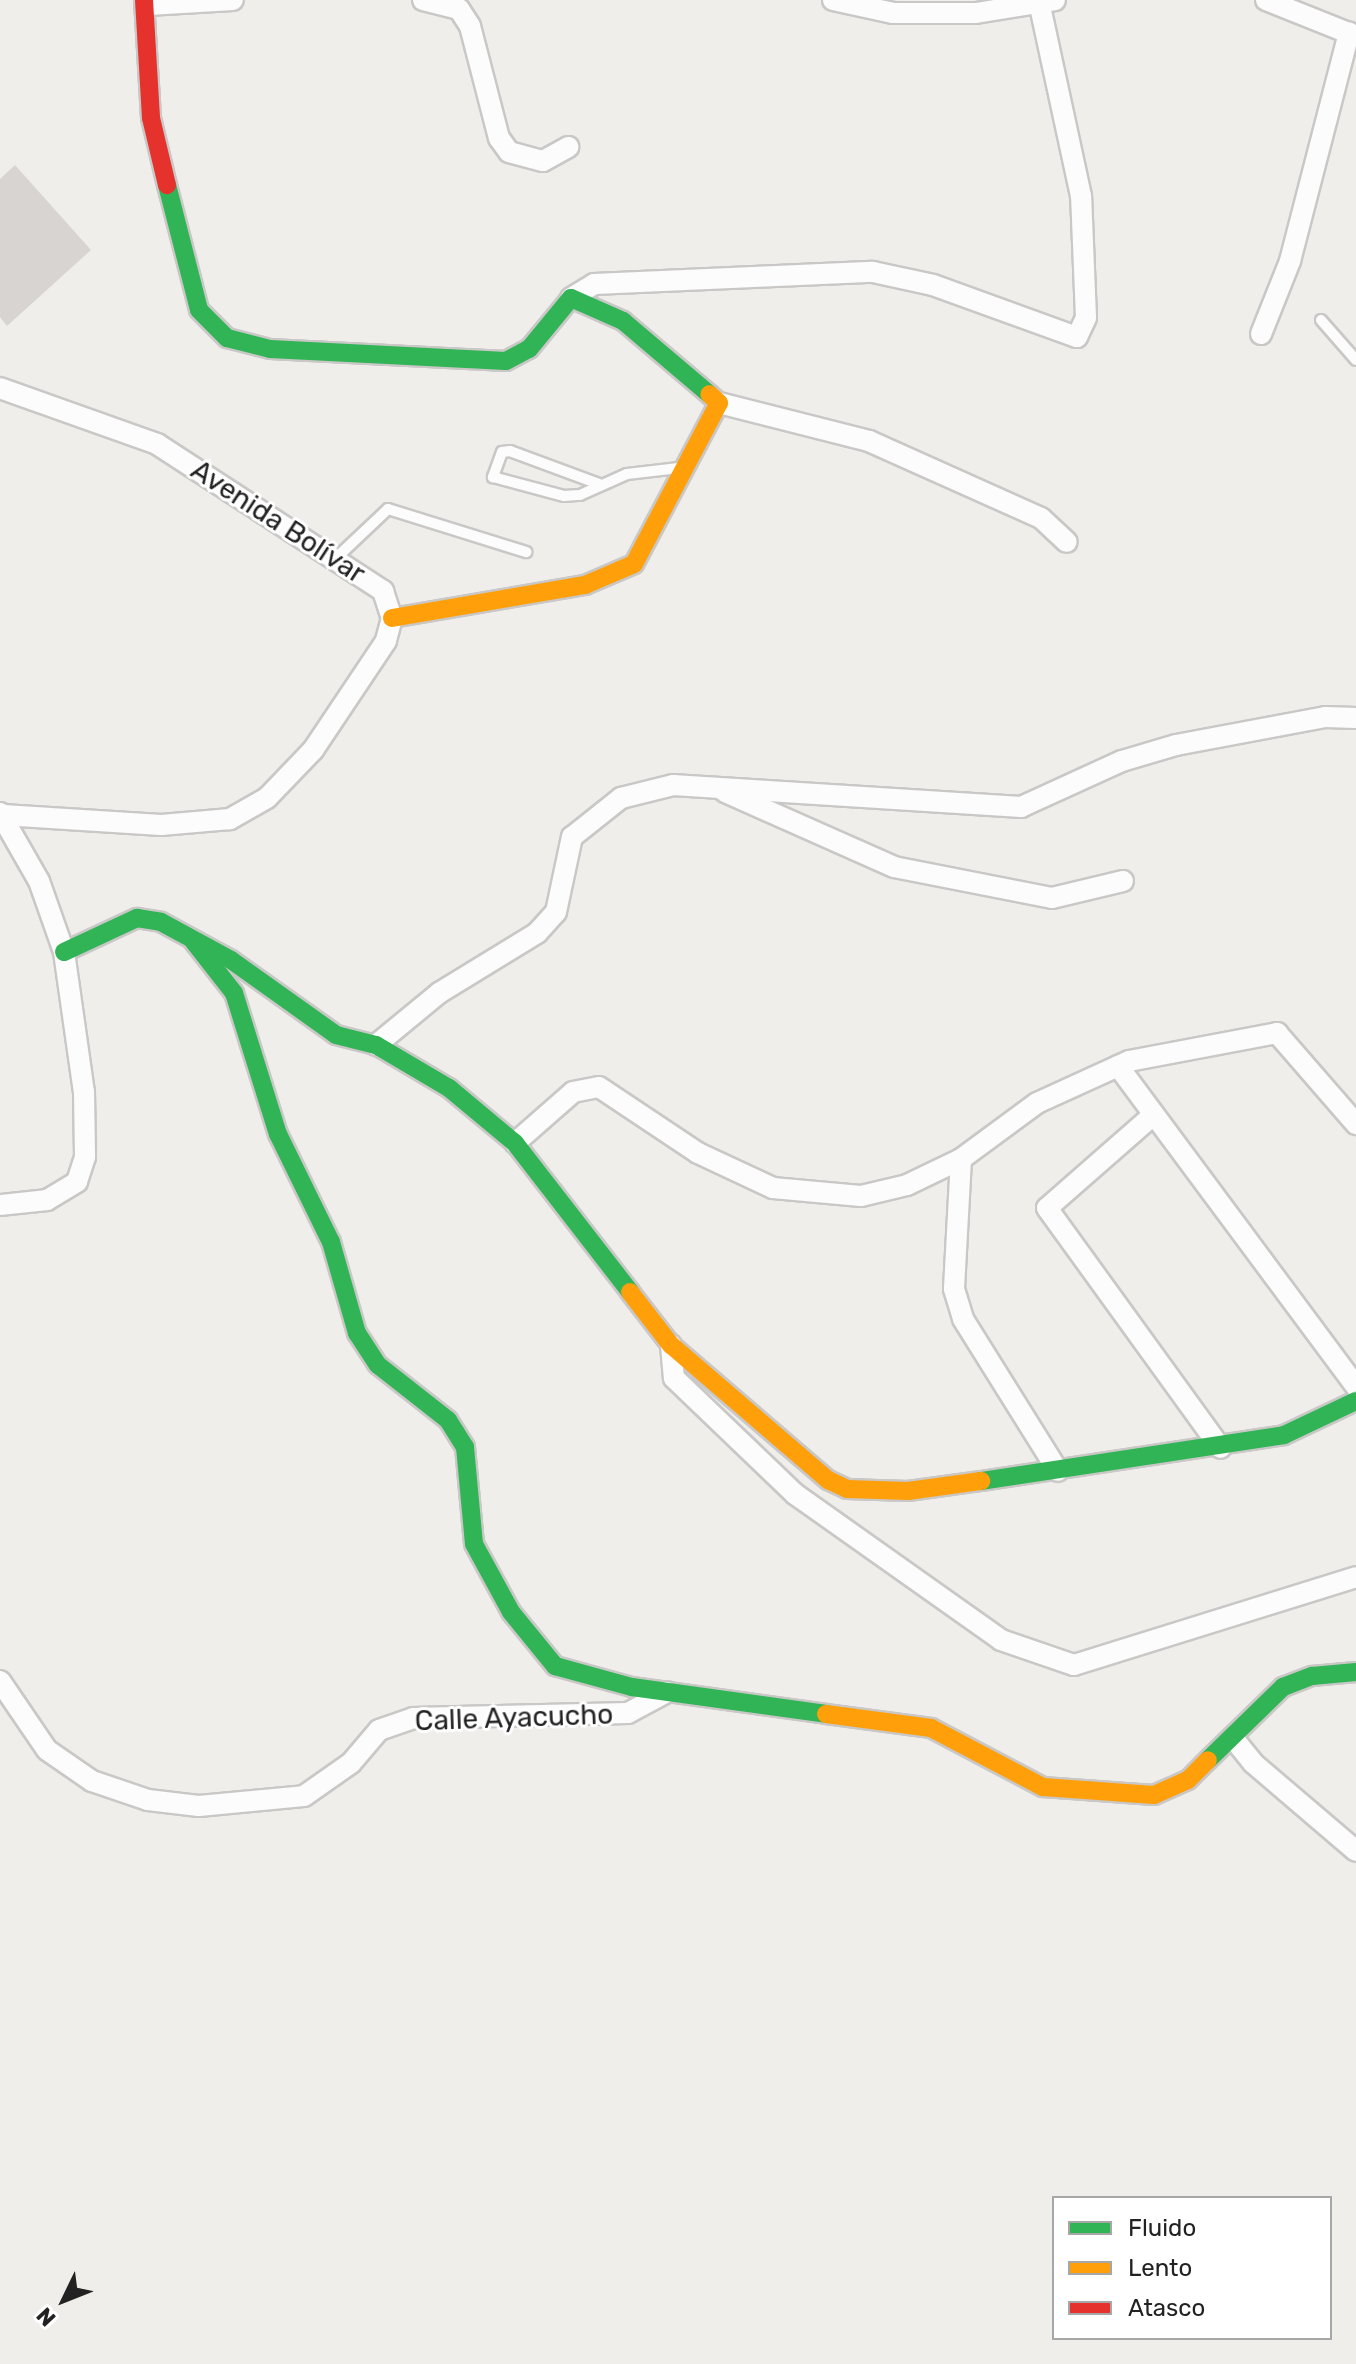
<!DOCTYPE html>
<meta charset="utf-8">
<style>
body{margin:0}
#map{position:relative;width:1356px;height:2364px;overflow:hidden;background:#f0eeeb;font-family:Rubik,sans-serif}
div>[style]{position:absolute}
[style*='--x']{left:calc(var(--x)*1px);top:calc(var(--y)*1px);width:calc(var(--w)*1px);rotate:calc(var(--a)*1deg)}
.building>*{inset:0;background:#d7d4d2}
.roads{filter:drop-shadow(2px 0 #c9c8c7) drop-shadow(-2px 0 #c9c8c7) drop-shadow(0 2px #c9c8c7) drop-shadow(0 -2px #c9c8c7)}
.lane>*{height:10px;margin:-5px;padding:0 5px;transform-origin:5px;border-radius:5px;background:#fdfcfc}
.street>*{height:20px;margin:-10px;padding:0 10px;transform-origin:10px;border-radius:10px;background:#fdfcfc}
.fast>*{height:18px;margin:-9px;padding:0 9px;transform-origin:9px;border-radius:9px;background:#30b455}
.slow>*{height:18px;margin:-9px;padding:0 9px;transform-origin:9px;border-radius:9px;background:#ff9f0a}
.jam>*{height:18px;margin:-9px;padding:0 9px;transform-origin:9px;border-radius:9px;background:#e5322d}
span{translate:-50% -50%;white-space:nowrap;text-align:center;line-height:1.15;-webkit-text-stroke:6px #fff;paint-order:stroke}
.street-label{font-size:28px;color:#222}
.legend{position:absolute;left:1052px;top:2196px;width:280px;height:144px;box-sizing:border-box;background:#fff;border:2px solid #a7a7a7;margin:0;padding:10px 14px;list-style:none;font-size:24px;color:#222}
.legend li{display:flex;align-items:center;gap:16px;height:40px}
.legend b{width:40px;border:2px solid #a7a7a7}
.north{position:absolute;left:24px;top:2260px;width:80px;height:80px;-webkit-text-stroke:6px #fff;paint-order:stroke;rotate:227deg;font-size:22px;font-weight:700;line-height:32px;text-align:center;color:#222}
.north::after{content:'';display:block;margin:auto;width:28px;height:36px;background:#222;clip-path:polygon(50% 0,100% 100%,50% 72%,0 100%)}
</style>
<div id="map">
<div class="building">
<div style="clip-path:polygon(15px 165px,91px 250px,7px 326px,0 317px,0 179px)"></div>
</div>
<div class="roads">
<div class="lane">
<div style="--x:1321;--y:320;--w:53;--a:48.8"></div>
<div style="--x:599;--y:484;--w:95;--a:-159.7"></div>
<div style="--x:510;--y:451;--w:8;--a:173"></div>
<div style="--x:502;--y:452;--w:27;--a:110"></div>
<div style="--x:493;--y:477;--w:73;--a:15"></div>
<div style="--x:564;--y:496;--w:16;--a:-4"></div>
<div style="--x:580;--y:495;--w:51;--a:-24.1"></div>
<div style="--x:627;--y:474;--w:52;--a:-6.6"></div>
<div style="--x:335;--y:559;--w:73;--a:-43.3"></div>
<div style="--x:388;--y:509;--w:145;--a:17.3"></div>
</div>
<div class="street">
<div style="--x:423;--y:0;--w:37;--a:14"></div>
<div style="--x:459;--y:9;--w:20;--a:57"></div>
<div style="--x:470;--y:26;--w:116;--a:75.5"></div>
<div style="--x:499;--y:138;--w:17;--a:54"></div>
<div style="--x:509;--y:152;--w:35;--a:15"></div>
<div style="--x:543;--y:161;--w:29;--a:-29"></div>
<div style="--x:833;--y:0;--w:61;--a:12.2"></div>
<div style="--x:893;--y:13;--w:83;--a:0"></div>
<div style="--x:976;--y:13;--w:80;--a:-9.3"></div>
<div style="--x:1266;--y:0;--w:97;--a:21.8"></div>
<div style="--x:148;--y:5;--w:85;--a:-3.4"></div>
<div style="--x:571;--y:298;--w:27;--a:-31"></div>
<div style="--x:594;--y:284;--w:279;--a:-2.5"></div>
<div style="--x:873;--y:272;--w:61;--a:12.2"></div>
<div style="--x:933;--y:285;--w:153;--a:19.9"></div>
<div style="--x:1077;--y:337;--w:21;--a:-65"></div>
<div style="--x:1086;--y:318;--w:122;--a:-92.3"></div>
<div style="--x:1081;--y:196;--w:194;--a:-102.2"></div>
<div style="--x:1261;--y:334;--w:79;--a:-68.3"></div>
<div style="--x:1290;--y:261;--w:236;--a:-75.5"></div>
<div style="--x:0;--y:388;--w:167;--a:19.6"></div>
<div style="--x:157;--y:444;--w:270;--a:33"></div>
<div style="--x:383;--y:591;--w:28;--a:72"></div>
<div style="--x:392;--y:618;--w:24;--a:105"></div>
<div style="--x:386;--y:641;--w:131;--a:123.8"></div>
<div style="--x:313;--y:750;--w:66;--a:133.8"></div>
<div style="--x:267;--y:798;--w:43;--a:150.4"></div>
<div style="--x:230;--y:819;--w:69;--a:175"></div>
<div style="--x:161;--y:825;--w:158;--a:-176.4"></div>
<div style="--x:719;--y:403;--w:155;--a:14.2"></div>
<div style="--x:869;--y:441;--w:188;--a:24.1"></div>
<div style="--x:1041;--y:518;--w:35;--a:43"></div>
<div style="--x:725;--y:792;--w:185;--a:23.9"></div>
<div style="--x:894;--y:867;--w:161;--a:11.1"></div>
<div style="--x:1052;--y:898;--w:73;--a:-13.5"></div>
<div style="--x:0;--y:813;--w:78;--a:60.2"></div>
<div style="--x:39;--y:881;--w:75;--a:70.6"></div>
<div style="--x:64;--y:952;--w:141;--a:81.9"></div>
<div style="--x:84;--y:1092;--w:65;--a:89.1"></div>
<div style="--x:85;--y:1157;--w:26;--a:108"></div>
<div style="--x:77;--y:1182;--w:35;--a:149"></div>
<div style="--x:47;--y:1200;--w:47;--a:173.9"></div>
<div style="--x:376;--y:1045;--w:82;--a:-39.5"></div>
<div style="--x:439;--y:993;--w:115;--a:-31.5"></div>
<div style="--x:537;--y:933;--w:28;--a:-48"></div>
<div style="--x:556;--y:912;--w:77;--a:-78"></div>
<div style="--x:572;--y:837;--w:63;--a:-38.5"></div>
<div style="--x:621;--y:798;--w:54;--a:-14"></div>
<div style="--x:673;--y:785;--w:349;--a:3.6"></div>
<div style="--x:1021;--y:807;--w:111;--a:-24.5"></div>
<div style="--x:1122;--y:761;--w:56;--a:-16.5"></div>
<div style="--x:1176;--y:745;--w:152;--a:-10.6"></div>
<div style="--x:1325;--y:717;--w:31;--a:2"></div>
<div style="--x:1118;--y:1066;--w:400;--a:53.4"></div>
<div style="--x:1151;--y:1117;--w:138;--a:138.8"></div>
<div style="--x:1047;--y:1208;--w:296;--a:54.1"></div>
<div style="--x:515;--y:1143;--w:77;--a:-41.3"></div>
<div style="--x:573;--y:1092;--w:26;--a:-11"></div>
<div style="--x:599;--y:1087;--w:119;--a:33.7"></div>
<div style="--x:698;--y:1153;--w:83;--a:25"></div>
<div style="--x:773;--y:1188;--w:88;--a:5.2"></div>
<div style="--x:861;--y:1196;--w:47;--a:-13.4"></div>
<div style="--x:907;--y:1185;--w:60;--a:-25.7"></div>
<div style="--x:961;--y:1159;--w:94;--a:-36.4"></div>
<div style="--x:1037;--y:1103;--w:101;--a:-24.5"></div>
<div style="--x:1129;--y:1061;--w:151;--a:-10.7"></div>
<div style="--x:1277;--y:1033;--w:121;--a:49"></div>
<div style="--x:961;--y:1159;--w:130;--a:93.1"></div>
<div style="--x:954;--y:1289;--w:31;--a:73"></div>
<div style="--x:963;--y:1319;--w:179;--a:58"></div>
<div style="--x:671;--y:1345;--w:33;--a:85"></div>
<div style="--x:674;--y:1378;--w:168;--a:43.8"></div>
<div style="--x:795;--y:1494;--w:252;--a:35.3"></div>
<div style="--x:1001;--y:1640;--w:77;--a:18.9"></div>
<div style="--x:1074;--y:1665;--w:295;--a:-17.3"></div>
<div style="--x:0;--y:1681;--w:83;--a:55.7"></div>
<div style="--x:47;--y:1750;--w:55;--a:34.6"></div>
<div style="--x:92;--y:1781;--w:59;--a:18.7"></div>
<div style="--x:148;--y:1800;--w:51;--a:6.7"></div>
<div style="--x:199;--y:1806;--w:105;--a:-5.4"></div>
<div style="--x:304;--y:1796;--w:57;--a:-35.1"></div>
<div style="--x:351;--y:1763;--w:43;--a:-49.7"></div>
<div style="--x:379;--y:1730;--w:36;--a:-19"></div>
<div style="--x:413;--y:1718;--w:215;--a:-1.3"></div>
<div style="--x:628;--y:1713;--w:44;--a:-28.3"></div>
<div style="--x:1233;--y:1738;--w:32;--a:51"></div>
<div style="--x:1253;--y:1763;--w:135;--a:40.5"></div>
</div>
<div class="fast">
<div style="--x:167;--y:185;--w:129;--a:75.6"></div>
<div style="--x:199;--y:310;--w:40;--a:45"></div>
<div style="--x:227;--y:338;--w:44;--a:14.3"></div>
<div style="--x:270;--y:349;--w:236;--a:2.9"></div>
<div style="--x:506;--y:361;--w:26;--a:-28"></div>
<div style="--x:529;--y:349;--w:66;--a:-50.5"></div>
<div style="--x:571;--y:298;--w:57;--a:23.9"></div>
<div style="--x:623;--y:321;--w:113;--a:40.3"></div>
<div style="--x:194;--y:942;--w:65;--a:51.9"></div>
<div style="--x:234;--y:993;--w:148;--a:72.7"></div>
<div style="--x:278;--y:1134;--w:120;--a:63.9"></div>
<div style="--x:331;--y:1242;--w:95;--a:74.1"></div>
<div style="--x:357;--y:1333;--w:38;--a:57"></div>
<div style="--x:378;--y:1365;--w:89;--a:38.2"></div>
<div style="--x:448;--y:1420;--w:32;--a:58"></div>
<div style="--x:465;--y:1447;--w:97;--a:84.7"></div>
<div style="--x:474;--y:1544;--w:77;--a:61.4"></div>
<div style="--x:511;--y:1612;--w:70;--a:50.8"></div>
<div style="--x:555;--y:1666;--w:80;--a:15.3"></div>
<div style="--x:632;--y:1687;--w:196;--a:7.9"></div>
<div style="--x:64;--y:952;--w:81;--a:-25"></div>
<div style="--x:137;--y:918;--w:24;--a:9"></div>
<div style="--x:161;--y:922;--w:80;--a:28.5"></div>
<div style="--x:231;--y:960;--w:129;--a:35.5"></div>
<div style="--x:336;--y:1035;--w:41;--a:14"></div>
<div style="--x:376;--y:1045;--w:85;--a:30.5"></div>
<div style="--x:449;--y:1088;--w:86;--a:39.8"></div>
<div style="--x:515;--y:1143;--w:188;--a:52.3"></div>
<div style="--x:981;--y:1481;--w:306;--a:-8.6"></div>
<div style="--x:1284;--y:1435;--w:80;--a:-25.3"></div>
<div style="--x:1208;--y:1760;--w:105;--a:-44.2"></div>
<div style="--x:1283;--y:1687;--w:31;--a:-21"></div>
<div style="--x:1312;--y:1676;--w:44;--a:-5.2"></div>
</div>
<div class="slow">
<div style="--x:392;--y:618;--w:196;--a:-9.7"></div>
<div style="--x:585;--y:585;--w:53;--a:-23.2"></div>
<div style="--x:634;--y:564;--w:182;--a:-62.2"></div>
<div style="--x:719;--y:403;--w:13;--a:-138"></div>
<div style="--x:630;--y:1292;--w:67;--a:52.3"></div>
<div style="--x:671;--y:1345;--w:207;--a:40.7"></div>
<div style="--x:828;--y:1480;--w:21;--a:25"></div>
<div style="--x:847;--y:1489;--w:61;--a:1.9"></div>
<div style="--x:908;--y:1491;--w:74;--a:-7.8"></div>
<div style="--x:826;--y:1714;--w:106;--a:7.6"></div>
<div style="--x:931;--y:1728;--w:127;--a:27.8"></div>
<div style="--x:1043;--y:1787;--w:111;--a:4.1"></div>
<div style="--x:1154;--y:1795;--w:37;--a:-24"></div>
<div style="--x:1188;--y:1780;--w:28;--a:-45"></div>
</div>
<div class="jam">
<div style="--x:144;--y:0;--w:118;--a:86.6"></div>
<div style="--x:151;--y:118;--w:69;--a:76.6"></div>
</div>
</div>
<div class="street-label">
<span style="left:278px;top:522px;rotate:33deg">Avenida Bolívar</span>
<span style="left:514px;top:1718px;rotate:-2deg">Calle Ayacucho</span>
</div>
<ul class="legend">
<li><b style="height:10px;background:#30b455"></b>Fluido</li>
<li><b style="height:10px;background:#ff9f0a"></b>Lento</li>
<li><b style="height:10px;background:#e5322d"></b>Atasco</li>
</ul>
<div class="north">N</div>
</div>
